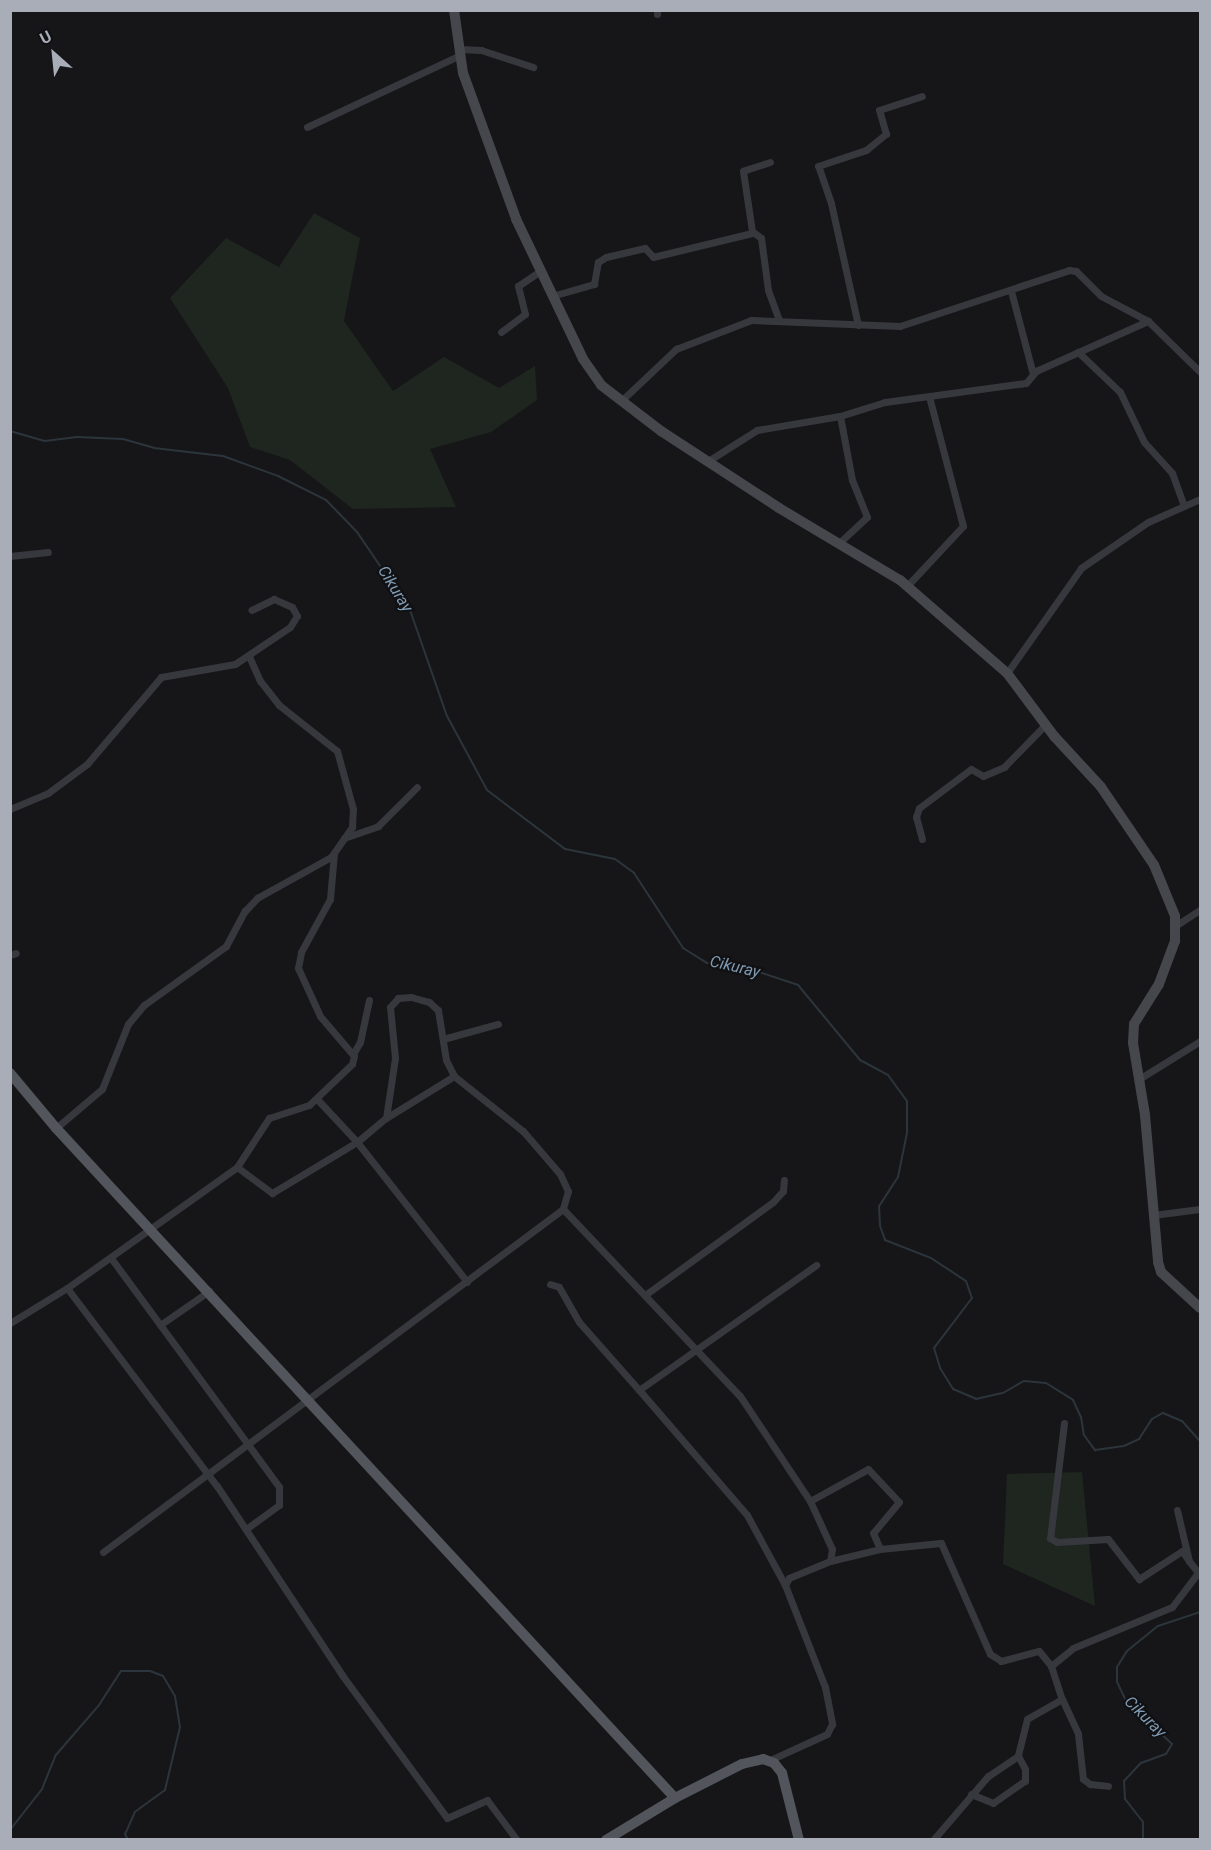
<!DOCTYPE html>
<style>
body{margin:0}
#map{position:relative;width:1211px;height:1850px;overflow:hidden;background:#161618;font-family:Roboto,sans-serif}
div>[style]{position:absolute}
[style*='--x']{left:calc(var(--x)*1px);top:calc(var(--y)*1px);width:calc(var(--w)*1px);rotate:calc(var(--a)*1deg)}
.green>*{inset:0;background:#1e261f}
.stream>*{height:2px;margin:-1px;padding:0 1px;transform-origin:1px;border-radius:1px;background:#2c353c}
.street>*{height:7px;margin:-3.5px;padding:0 3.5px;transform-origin:3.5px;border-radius:3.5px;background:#37383d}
.secondary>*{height:10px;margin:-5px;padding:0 5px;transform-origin:5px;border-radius:5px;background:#45474d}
.primary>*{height:10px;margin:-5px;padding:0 5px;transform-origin:5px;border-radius:5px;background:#53555c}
span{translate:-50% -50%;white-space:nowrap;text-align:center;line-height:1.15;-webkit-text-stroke:4.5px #111113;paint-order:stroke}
.water-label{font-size:16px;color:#7f9bb3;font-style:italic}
.frame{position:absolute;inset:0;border:12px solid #a8adb8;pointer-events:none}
.north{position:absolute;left:24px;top:24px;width:60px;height:60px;-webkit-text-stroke:4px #111113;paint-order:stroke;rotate:333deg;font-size:16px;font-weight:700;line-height:24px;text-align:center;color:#a8adb8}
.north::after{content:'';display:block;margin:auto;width:21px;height:27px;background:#a8adb8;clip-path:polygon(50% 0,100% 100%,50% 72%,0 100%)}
</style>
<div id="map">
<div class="green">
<div style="clip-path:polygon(314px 213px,360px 238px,344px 321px,393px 391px,444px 357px,499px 388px,535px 366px,537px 400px,491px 432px,430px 449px,456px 507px,353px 509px,290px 460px,250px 447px,228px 388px,170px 298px,226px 238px,279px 267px)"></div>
<div style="clip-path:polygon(1082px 1472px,1095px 1606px,1003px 1564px,1007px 1474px)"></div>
</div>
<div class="stream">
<div style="--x:10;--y:431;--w:36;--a:16"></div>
<div style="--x:45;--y:441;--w:32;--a:-7"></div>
<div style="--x:77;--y:437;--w:46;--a:2.5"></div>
<div style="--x:123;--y:439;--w:32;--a:16"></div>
<div style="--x:154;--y:448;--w:69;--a:6.6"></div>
<div style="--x:223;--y:456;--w:59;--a:20"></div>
<div style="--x:278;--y:476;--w:54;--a:26.6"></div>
<div style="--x:326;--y:500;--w:45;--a:45.9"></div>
<div style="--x:357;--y:532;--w:94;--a:55.8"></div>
<div style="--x:410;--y:610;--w:112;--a:70.8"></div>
<div style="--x:447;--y:716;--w:84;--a:61.6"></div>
<div style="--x:487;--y:790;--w:98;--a:37.1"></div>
<div style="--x:565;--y:849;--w:51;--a:11.3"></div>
<div style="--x:615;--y:859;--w:24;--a:36"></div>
<div style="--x:634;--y:873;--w:90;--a:56.8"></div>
<div style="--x:683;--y:948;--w:28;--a:32"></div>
<div style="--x:707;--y:963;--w:40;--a:7.1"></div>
<div style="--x:747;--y:968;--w:54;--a:18.4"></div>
<div style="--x:798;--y:985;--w:97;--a:50.4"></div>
<div style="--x:860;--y:1060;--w:32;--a:28"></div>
<div style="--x:888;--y:1075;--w:32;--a:54"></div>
<div style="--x:907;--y:1101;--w:32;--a:90"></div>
<div style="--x:907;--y:1133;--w:45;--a:101.6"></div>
<div style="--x:898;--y:1177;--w:35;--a:123"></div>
<div style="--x:879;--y:1206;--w:20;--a:87"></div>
<div style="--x:880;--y:1226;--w:15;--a:70"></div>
<div style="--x:885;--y:1240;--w:49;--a:21.4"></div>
<div style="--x:931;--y:1258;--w:42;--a:33.3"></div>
<div style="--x:966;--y:1281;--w:18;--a:71"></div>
<div style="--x:972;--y:1298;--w:63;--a:127.2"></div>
<div style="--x:934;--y:1348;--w:21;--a:73"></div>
<div style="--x:940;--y:1368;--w:25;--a:58"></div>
<div style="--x:953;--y:1389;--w:25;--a:23"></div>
<div style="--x:976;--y:1399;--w:28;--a:-13"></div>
<div style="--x:1003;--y:1393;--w:24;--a:-30"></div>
<div style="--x:1024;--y:1381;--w:22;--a:5"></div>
<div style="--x:1046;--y:1383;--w:32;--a:32"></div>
<div style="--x:1073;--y:1400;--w:19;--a:65"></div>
<div style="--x:1081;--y:1417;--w:18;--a:81"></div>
<div style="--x:1084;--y:1435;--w:19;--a:54"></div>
<div style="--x:1095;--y:1450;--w:29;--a:-8"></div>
<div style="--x:1124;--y:1446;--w:17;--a:-25"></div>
<div style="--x:1139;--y:1439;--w:24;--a:-57"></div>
<div style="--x:1152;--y:1419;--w:13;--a:-29"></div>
<div style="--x:1163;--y:1413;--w:21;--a:23"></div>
<div style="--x:1182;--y:1421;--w:27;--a:48"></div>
<div style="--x:10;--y:1830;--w:52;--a:-52"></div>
<div style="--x:42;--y:1789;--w:35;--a:-68"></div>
<div style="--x:55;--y:1756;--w:67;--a:-49.2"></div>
<div style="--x:99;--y:1705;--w:40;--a:-57.1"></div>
<div style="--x:121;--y:1671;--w:29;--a:0"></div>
<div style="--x:150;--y:1671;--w:14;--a:21"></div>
<div style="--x:163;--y:1676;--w:23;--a:59"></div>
<div style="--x:175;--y:1696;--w:31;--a:81"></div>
<div style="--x:180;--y:1727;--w:65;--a:103.4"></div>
<div style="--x:165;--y:1790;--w:37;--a:144"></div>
<div style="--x:135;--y:1812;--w:24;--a:114"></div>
<div style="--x:125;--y:1834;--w:7;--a:63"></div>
<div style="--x:1143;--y:1840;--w:18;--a:-90"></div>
<div style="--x:1143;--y:1822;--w:29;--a:-128"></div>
<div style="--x:1125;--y:1799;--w:18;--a:-93"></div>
<div style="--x:1124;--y:1781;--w:25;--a:-47"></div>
<div style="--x:1141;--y:1763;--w:27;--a:-20"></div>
<div style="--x:1166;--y:1754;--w:12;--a:-59"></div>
<div style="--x:1172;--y:1744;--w:63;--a:-136.9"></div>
<div style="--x:1126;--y:1701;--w:21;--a:-115"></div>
<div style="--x:1117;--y:1682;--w:15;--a:-90"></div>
<div style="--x:1117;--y:1667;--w:19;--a:-58"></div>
<div style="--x:1127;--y:1651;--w:40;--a:-39"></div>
<div style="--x:1158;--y:1626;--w:44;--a:-18.4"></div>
</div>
<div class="street">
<div style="--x:657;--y:10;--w:4;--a:90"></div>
<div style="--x:460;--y:49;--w:21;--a:3"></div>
<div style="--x:481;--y:50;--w:55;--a:18.1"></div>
<div style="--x:307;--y:127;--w:169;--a:-25.2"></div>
<div style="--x:770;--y:162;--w:28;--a:162"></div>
<div style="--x:743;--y:171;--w:61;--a:81.5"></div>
<div style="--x:752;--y:231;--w:11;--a:38"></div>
<div style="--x:761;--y:238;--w:52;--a:82.3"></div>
<div style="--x:768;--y:290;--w:32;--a:70"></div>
<div style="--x:1011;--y:291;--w:86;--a:75.2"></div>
<div style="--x:552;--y:296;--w:44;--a:-15.9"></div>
<div style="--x:594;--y:284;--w:22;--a:-80"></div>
<div style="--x:598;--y:262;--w:9;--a:-32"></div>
<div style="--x:606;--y:257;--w:40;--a:-13"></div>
<div style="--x:645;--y:248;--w:12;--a:48"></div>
<div style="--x:653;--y:257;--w:102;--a:-13.6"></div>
<div style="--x:858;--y:325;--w:125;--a:-102.5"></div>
<div style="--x:831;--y:203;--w:39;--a:-109"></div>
<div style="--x:818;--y:166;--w:51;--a:-18.4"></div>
<div style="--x:866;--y:150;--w:26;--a:-39"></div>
<div style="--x:886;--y:134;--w:25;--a:-106"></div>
<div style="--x:879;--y:110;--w:45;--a:-18"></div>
<div style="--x:501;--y:332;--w:30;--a:-37"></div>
<div style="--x:525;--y:314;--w:29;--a:-104"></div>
<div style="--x:518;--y:286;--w:25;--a:-34"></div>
<div style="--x:1078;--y:352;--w:58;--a:43.6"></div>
<div style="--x:1120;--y:392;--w:55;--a:64.4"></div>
<div style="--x:1144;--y:442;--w:42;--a:47.9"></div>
<div style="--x:1172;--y:473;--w:35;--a:70"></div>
<div style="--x:621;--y:401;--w:76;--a:-43.4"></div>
<div style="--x:676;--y:349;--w:80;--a:-21.1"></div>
<div style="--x:751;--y:320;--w:149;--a:2.3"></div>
<div style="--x:900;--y:326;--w:178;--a:-18.3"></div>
<div style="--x:1069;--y:270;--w:7;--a:8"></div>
<div style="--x:1076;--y:271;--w:35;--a:45"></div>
<div style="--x:1101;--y:296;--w:53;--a:28"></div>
<div style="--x:1148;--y:321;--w:73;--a:44.4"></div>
<div style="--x:708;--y:461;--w:58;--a:-32.3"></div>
<div style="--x:757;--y:430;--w:84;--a:-9.6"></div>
<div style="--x:840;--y:416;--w:47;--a:-17.3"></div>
<div style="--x:885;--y:402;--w:142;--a:-7.7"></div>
<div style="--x:1026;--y:383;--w:16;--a:-50"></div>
<div style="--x:1036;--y:371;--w:123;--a:-24.1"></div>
<div style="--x:839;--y:543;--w:38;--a:-43"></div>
<div style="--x:867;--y:517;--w:40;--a:-112"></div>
<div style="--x:852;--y:480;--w:65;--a:-100.6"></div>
<div style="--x:10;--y:556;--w:38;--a:-6"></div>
<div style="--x:907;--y:586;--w:82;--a:-47"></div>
<div style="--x:963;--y:526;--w:134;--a:-104.7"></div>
<div style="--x:1007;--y:673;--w:128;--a:-54.8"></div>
<div style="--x:1081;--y:568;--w:81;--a:-34.5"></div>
<div style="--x:1148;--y:522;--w:57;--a:-23.9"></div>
<div style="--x:10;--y:809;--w:41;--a:-22.8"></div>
<div style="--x:48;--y:793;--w:49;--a:-36.6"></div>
<div style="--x:87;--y:764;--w:114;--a:-49.6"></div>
<div style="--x:161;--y:677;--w:75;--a:-10"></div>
<div style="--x:235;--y:664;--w:66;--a:-33.9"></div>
<div style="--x:290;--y:627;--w:13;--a:-58"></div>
<div style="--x:297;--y:616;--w:10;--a:-119"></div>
<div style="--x:292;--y:607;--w:20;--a:-156"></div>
<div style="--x:274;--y:599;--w:25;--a:154"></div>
<div style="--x:344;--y:838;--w:36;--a:-19"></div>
<div style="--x:378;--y:826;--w:55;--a:-45"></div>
<div style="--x:922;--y:839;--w:23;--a:-105"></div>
<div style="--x:916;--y:817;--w:9;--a:-72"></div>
<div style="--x:919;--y:808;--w:65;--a:-36.9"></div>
<div style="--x:971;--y:769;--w:14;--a:30"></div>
<div style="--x:983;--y:776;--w:23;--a:-23"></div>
<div style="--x:1004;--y:767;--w:59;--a:-45.7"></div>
<div style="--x:1175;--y:926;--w:30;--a:-33"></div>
<div style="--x:10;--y:955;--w:6;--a:-18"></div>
<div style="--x:443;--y:1039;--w:57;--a:-15.3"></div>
<div style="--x:353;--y:1054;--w:14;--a:-60"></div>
<div style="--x:360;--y:1042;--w:43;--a:-77.9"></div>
<div style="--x:1139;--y:1079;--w:72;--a:-31.9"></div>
<div style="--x:317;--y:1099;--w:59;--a:47.1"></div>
<div style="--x:357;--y:1142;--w:178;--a:51.8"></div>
<div style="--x:386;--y:1118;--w:80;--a:-31.7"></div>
<div style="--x:56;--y:1128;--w:60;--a:-40.3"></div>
<div style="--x:102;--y:1089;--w:70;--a:-68.2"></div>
<div style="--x:128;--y:1024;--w:25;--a:-50"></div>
<div style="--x:144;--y:1005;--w:101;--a:-35.7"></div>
<div style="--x:226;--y:946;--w:40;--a:-62"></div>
<div style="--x:245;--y:911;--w:18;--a:-47"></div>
<div style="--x:257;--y:898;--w:85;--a:-29"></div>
<div style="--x:331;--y:857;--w:37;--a:-55"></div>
<div style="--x:352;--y:827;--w:18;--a:-87"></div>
<div style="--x:353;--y:809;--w:60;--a:-105.4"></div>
<div style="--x:337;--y:751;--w:74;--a:-141.6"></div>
<div style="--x:279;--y:705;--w:31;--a:-128"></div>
<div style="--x:260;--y:681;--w:27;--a:-114"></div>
<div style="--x:237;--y:1167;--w:44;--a:36.6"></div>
<div style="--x:272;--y:1193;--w:99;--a:-31"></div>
<div style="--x:357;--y:1142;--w:38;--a:-40"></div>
<div style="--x:386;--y:1118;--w:61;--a:-81.5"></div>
<div style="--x:395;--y:1058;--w:51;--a:-95.6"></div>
<div style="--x:390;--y:1007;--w:12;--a:-48"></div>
<div style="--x:398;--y:998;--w:13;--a:-4"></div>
<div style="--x:411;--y:997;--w:19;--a:16"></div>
<div style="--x:429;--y:1002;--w:12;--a:42"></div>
<div style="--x:438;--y:1010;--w:51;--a:80.9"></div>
<div style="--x:446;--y:1060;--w:18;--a:63"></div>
<div style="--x:454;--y:1076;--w:88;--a:38.6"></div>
<div style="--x:523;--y:1131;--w:57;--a:49.3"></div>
<div style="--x:560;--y:1174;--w:19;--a:65"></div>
<div style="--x:568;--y:1191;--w:19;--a:106"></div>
<div style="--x:1153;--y:1215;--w:47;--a:-7.3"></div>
<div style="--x:111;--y:1258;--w:284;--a:53.7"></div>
<div style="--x:279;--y:1487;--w:18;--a:90"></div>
<div style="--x:279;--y:1505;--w:41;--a:144"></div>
<div style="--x:550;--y:1284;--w:9;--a:18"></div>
<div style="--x:559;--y:1287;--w:40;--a:60.3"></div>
<div style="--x:579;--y:1322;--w:91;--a:48.6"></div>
<div style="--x:67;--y:1288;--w:248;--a:52.9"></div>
<div style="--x:217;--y:1486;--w:227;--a:56.5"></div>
<div style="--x:342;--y:1675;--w:177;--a:53.7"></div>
<div style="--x:447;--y:1818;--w:44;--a:-24.2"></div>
<div style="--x:487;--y:1800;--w:50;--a:53.1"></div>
<div style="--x:645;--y:1295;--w:158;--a:-36"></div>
<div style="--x:773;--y:1202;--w:15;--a:-48"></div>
<div style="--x:783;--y:1191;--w:11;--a:-85"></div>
<div style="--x:10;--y:1323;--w:67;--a:-31.6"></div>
<div style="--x:67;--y:1288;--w:209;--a:-35.4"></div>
<div style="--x:237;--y:1167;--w:59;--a:-56.9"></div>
<div style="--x:269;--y:1118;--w:42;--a:-18"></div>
<div style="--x:309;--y:1105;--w:59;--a:-43.6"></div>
<div style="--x:352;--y:1064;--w:8;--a:-76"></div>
<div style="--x:354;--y:1056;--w:52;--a:-130.4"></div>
<div style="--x:320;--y:1016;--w:53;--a:-114.6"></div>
<div style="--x:298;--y:968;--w:16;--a:-79"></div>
<div style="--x:301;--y:952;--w:60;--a:-61.3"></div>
<div style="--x:330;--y:899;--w:46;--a:-85"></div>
<div style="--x:160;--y:1325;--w:60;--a:-34.8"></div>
<div style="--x:1064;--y:1423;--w:116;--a:96.9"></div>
<div style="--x:1050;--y:1538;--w:8;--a:30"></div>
<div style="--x:1057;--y:1542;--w:51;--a:-3.4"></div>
<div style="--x:1108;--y:1539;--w:51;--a:52.2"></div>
<div style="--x:1139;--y:1579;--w:51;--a:-33.1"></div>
<div style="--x:1182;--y:1551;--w:12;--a:55"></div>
<div style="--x:810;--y:1501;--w:66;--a:-28.9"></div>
<div style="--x:868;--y:1469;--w:45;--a:46.8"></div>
<div style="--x:899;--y:1502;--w:40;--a:130"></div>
<div style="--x:873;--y:1533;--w:17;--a:66"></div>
<div style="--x:1177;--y:1510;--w:52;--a:76.8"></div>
<div style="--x:1189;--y:1561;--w:18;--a:52"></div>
<div style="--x:103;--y:1552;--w:574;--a:-36.71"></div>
<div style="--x:563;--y:1209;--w:257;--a:46.6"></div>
<div style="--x:740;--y:1396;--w:126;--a:56.3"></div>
<div style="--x:810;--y:1501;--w:53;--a:65.4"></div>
<div style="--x:832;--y:1549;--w:12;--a:99"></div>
<div style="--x:830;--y:1561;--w:44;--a:157.5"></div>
<div style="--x:789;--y:1578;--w:8;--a:120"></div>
<div style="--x:785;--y:1585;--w:110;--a:68.6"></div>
<div style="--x:825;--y:1687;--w:38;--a:79"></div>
<div style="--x:832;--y:1724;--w:11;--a:117"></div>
<div style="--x:827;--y:1734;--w:63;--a:155.5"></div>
<div style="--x:830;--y:1561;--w:51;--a:-13.5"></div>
<div style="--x:880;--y:1549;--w:61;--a:-5.6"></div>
<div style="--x:941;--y:1543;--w:121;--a:66.2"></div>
<div style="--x:990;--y:1654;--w:13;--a:32"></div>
<div style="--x:1001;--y:1661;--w:39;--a:-15"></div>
<div style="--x:1039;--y:1651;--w:19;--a:51"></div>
<div style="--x:1051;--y:1666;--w:35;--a:72"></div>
<div style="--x:1062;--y:1699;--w:40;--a:150.3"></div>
<div style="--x:1027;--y:1719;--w:38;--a:104"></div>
<div style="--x:1018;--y:1756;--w:36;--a:146"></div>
<div style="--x:988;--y:1776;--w:84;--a:130.7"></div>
<div style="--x:785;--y:1585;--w:80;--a:-118.5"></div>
<div style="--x:747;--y:1515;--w:165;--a:-130.8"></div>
<div style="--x:639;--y:1390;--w:217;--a:-35.2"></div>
<div style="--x:1051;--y:1666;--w:28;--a:-39"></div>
<div style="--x:1073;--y:1648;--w:107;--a:-22.5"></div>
<div style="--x:1172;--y:1607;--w:41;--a:-52.9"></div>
<div style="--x:1062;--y:1699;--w:38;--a:65"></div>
<div style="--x:1078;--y:1734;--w:45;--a:83.7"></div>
<div style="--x:1083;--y:1779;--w:9;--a:36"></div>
<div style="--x:1090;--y:1784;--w:18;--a:6"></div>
<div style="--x:971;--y:1794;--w:24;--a:22"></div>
<div style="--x:993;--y:1803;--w:39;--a:-35"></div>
<div style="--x:1025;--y:1781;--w:12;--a:-90"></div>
<div style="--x:1025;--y:1769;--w:15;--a:-118"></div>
</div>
<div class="secondary">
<div style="--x:454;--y:10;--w:64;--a:81.9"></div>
<div style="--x:463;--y:73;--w:155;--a:70"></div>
<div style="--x:516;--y:219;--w:155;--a:64.4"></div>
<div style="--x:583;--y:359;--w:32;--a:55"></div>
<div style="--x:601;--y:385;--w:76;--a:37.5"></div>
<div style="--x:661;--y:431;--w:141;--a:33.1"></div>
<div style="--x:779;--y:508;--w:141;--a:30.8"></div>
<div style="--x:900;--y:580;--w:142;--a:41"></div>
<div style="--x:1007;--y:673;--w:79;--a:53.3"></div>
<div style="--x:1054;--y:736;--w:69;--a:47.3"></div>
<div style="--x:1101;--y:787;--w:94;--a:55.8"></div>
<div style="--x:1154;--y:865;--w:55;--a:67.6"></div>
<div style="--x:1175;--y:916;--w:25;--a:90"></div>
<div style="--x:1175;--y:941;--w:46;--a:110.4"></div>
<div style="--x:1159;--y:984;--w:47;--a:122"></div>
<div style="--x:1134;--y:1024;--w:19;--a:93"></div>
<div style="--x:1133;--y:1043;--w:73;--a:80.5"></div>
<div style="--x:1145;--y:1115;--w:148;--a:84.9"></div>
<div style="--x:1158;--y:1262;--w:10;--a:73"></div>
<div style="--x:1161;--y:1272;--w:53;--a:42.7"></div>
</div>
<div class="primary">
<div style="--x:10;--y:1073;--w:72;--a:50.1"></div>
<div style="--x:56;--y:1128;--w:912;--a:47.27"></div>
<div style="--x:606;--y:1840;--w:81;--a:-31.3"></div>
<div style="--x:675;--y:1798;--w:75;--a:-26.9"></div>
<div style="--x:742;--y:1764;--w:22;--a:-13"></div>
<div style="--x:763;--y:1759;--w:12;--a:20"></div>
<div style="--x:774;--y:1763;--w:13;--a:51"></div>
<div style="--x:782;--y:1773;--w:69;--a:75.8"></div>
</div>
<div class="water-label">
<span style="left:395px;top:589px;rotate:58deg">Cikuray</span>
<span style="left:735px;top:967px;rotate:13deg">Cikuray</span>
<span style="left:1145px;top:1717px;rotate:45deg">Cikuray</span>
</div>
<div class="frame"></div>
<div class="north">U</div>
</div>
